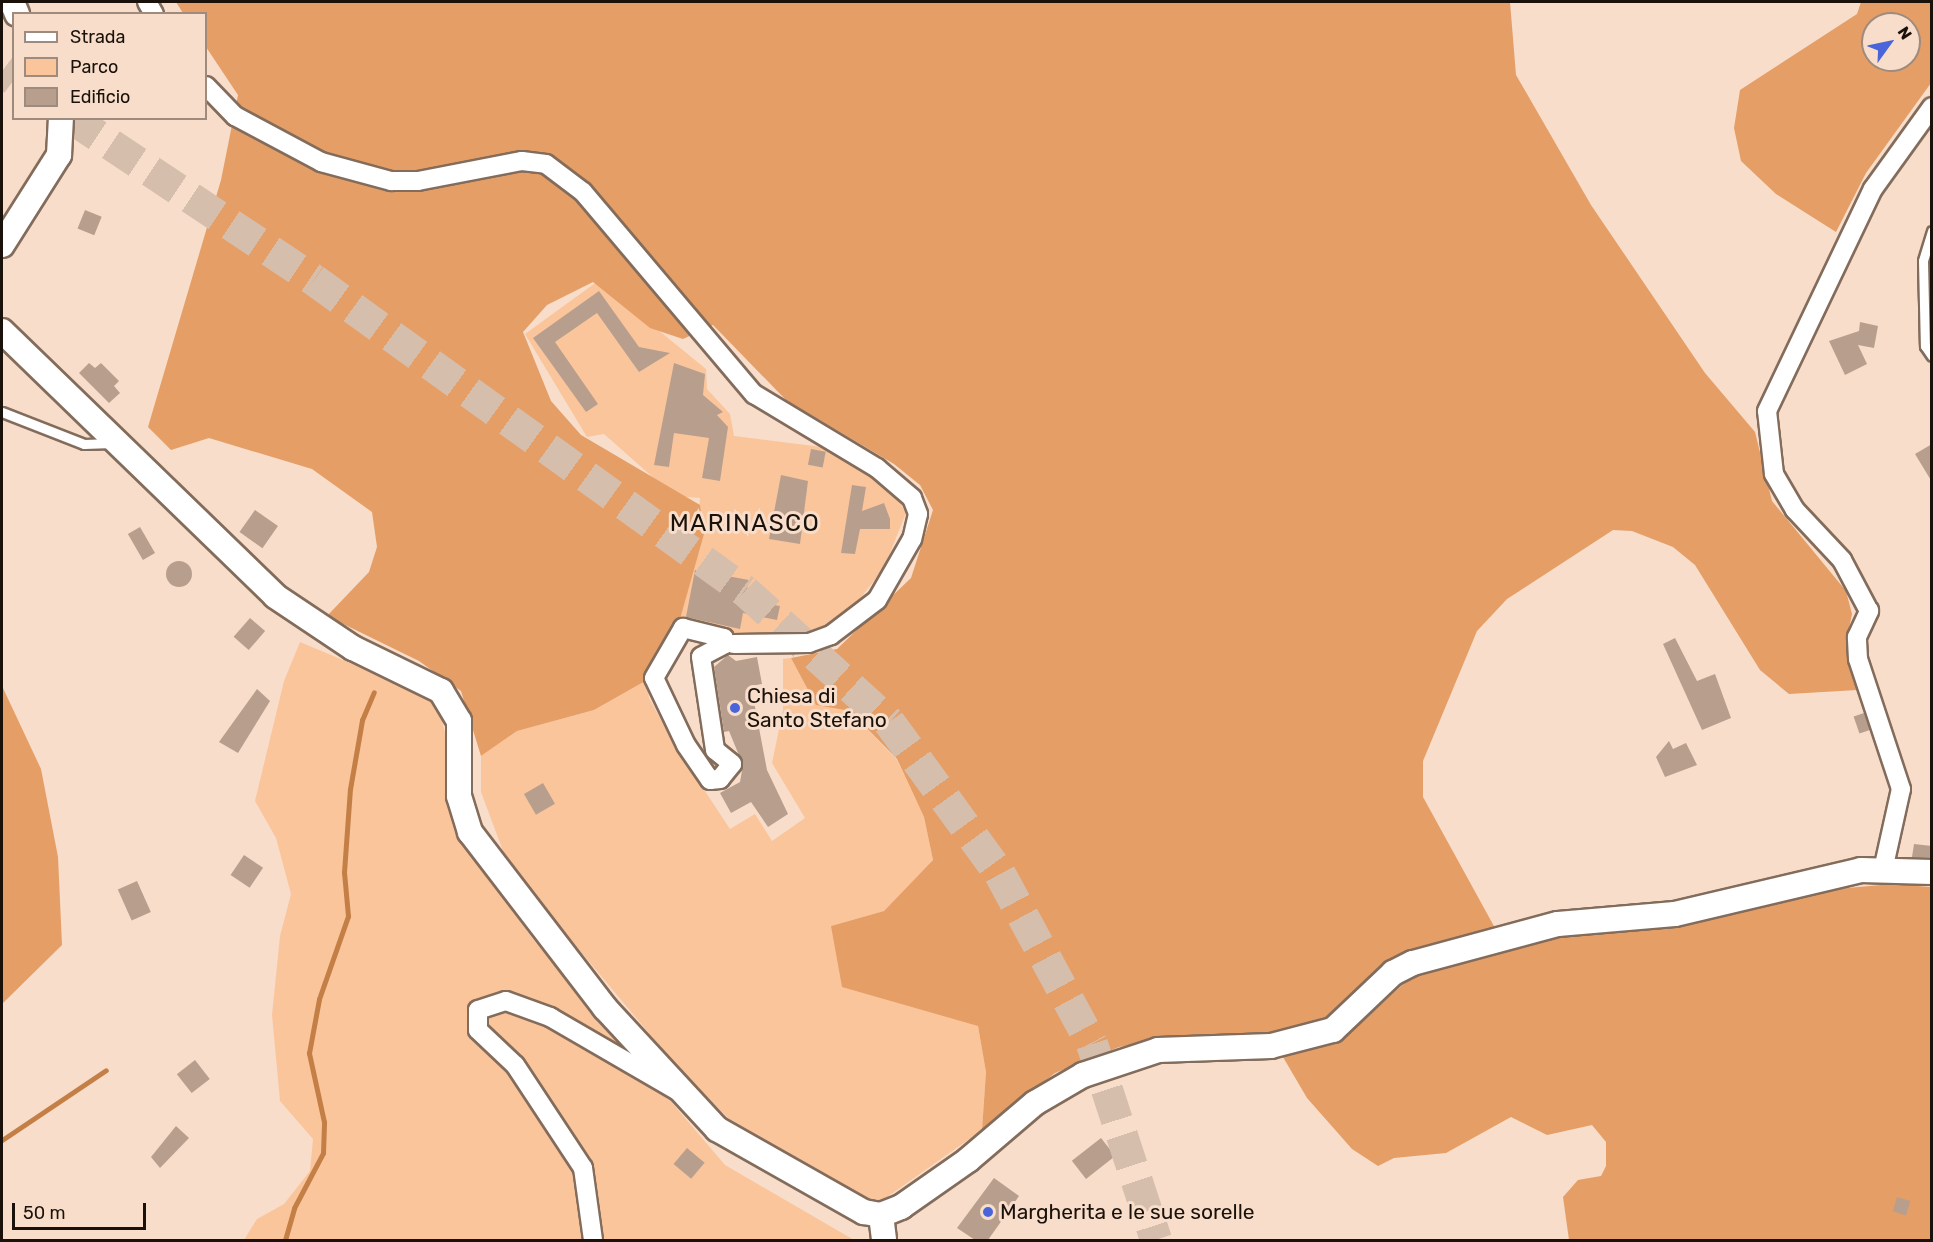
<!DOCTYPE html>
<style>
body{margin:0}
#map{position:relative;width:1933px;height:1242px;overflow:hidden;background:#f7ddca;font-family:Rubik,sans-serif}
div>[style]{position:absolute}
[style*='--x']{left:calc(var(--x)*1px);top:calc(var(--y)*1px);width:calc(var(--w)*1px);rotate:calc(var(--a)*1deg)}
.green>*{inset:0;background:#fbc59c}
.forest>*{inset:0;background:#e59e66}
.stream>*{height:5px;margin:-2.5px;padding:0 2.5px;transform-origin:2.5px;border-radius:2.5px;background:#c47f47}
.building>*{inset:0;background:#b89f8d;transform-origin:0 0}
.round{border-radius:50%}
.highway-tunnel>*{height:32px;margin-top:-16px;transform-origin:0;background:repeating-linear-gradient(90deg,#d6bead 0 32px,transparent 0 48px)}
.roads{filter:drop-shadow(2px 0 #836c5b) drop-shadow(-2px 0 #836c5b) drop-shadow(0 2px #836c5b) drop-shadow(0 -2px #836c5b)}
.lane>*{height:9px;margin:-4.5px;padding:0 4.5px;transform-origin:4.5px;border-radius:4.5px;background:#fff}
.street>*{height:18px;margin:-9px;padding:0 9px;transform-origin:9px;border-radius:9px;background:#fff}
.secondary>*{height:24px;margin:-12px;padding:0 12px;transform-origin:12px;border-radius:12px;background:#fff}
.dots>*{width:16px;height:16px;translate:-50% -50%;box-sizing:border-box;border:3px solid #f7ddca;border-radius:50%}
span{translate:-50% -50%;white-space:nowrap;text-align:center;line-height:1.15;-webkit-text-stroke:6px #f7ddca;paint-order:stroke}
.poi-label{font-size:21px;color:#19110a}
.left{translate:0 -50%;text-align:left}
.quarter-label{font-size:24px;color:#19110a;letter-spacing:1.5px}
.frame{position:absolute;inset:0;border:3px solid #19110a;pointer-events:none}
.legend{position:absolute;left:12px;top:12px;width:195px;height:108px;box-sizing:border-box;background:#f7ddca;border:2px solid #9e8b7d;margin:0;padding:8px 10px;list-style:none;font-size:18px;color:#19110a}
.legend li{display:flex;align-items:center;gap:12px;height:30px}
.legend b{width:30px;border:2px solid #9e8b7d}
.north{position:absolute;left:1861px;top:12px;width:60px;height:60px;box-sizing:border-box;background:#f7ddca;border:2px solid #9e8b7d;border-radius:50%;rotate:57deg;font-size:16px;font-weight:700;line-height:24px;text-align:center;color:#19110a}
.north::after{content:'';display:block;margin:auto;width:21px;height:27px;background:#4a65d9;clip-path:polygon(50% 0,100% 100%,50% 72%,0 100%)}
.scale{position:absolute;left:12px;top:1203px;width:134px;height:27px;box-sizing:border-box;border:3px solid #19110a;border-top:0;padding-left:8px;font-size:18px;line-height:21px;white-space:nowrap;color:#19110a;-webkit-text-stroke:4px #f7ddca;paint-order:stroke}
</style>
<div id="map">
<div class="green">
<div style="clip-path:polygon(598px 281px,706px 369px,707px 389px,730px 414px,734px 436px,854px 451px,886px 480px,906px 513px,884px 568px,844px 619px,808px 648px,676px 621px,695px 557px,700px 498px,674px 496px,604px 434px,587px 437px,525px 334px)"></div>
<div style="clip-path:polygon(300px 642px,412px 689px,438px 707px,448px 743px,446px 778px,455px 831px,532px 938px,725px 1165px,854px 1240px,244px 1240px,257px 1219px,284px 1204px,310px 1171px,313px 1139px,280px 1101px,272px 1015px,280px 936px,291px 894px,276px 838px,255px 801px,284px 681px)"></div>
<div style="clip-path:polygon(791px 658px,816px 705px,850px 711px,897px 760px,924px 817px,933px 860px,884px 911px,831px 926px,978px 1026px,986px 1072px,982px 1130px,873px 1207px,728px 1118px,678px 1068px,535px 897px,503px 851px,481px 792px,481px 756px,517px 731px,594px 710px,647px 680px,649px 698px,674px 744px,730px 829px,755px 814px,772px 841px,805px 818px,772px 763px,783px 710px,783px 659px)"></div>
</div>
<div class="forest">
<div style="clip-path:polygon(176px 2px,1510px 2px,1516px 75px,1591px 205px,1705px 373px,1755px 432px,1772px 501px,1846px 591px,1852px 614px,1846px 642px,1857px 690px,1789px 694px,1760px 670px,1695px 565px,1673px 547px,1632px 531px,1613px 530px,1507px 599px,1477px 631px,1423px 761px,1423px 797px,1495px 928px,1401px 954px,1371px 975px,1339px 1011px,1315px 1024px,1279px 1035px,1175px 1036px,1119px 1047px,1055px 1073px,982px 1130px,986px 1072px,978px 1026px,842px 987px,831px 926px,884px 911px,933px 860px,924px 817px,897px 759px,850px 711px,816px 705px,791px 658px,837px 649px,911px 578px,933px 510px,920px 485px,894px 464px,786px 400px,713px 325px,683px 339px,650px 328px,593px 282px,547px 305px,523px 332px,551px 401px,581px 435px,700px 505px,704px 534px,680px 619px,647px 680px,594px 710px,517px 731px,481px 756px,461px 691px,419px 661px,327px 616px,369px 572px,377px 547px,372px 512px,312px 469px,209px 438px,171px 450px,148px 427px,221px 180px,238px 95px,206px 47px,206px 14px,183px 13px)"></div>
<div style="clip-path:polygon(evenodd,1861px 2px,1931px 2px,1931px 83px,1866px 173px,1836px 232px,1776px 194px,1741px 161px,1734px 128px,1740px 90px,1857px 14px,1861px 2px,1873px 24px,1909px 24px,1909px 60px,1873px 60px,1873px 24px)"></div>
<div style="clip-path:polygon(2px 686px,41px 769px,58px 857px,62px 945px,2px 1004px)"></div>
<div style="clip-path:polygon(1892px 884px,1931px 887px,1931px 1240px,1569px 1240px,1563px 1197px,1578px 1180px,1601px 1176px,1606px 1166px,1606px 1142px,1592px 1125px,1547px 1135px,1511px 1117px,1446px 1153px,1394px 1158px,1378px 1166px,1352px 1149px,1307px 1098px,1283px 1057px,1348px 1035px,1412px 976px,1545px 938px,1679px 926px,1825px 890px)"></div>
</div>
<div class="stream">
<div style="--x:2;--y:1140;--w:125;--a:-33.9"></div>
<div style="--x:285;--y:1240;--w:33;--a:-74"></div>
<div style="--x:294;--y:1208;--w:62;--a:-62.2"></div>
<div style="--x:323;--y:1153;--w:31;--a:-88"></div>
<div style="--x:324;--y:1122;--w:71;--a:-102.3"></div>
<div style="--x:309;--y:1053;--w:55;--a:-79.5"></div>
<div style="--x:319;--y:999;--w:88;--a:-70.7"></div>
<div style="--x:348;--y:916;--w:44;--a:-95.2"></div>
<div style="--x:344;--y:872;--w:83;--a:-85.9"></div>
<div style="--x:350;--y:789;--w:70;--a:-80.1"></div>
<div style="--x:362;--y:720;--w:30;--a:-67"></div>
</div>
<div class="building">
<div style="left:85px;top:210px;width:18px;height:20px;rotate:22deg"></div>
<div style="clip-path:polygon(599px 291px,639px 347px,670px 353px,639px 372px,597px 313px,555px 342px,598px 404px,586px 412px,533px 338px)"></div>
<div style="clip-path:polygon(1860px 322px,1878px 326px,1874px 348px,1858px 345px,1867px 364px,1845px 375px,1829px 341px,1859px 331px)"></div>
<div style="clip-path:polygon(89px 363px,95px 368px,101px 363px,119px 381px,114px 386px,120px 393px,109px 403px,79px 373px)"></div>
<div style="clip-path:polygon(674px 363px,705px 374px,703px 395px,723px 412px,717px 415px,728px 427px,720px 481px,702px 478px,709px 438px,674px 433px,669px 467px,654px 465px)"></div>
<div style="clip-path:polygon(1932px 444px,1932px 482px,1915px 454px)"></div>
<div style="left:811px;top:449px;width:15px;height:16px;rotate:11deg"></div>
<div style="clip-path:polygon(781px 475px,808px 481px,800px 544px,769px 539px)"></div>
<div style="clip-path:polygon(852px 485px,866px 487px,862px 511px,884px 503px,890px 519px,890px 529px,860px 529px,855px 554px,841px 553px)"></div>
<div style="left:255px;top:510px;width:28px;height:27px;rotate:35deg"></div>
<div style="left:140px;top:527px;width:30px;height:14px;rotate:60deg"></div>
<div class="round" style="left:166px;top:561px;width:26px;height:26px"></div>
<div style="clip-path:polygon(695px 570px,749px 580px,745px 600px,780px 606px,777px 620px,743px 613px,740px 629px,686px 617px)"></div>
<div style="left:250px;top:618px;width:20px;height:25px;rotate:41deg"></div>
<div style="clip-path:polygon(1675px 638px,1697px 681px,1715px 674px,1731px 718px,1702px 730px,1663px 644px)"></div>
<div style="clip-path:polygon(728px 655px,736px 661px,757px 657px,762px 684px,751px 686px,767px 770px,788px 814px,768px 827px,751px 802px,731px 813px,720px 793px,740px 782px,743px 765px,729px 731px,724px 732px,714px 667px)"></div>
<div style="clip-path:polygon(257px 689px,270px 701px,238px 753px,219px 742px)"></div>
<div style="left:1864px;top:713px;width:18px;height:11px;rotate:71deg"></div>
<div style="clip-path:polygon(1669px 741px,1673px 749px,1686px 743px,1697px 765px,1665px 777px,1656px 757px)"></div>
<div style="left:543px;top:783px;width:24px;height:22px;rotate:60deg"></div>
<div style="clip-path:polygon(1914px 844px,1932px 846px,1932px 858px,1912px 857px)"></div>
<div style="left:244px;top:855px;width:23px;height:24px;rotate:34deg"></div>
<div style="left:137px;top:881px;width:34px;height:21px;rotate:66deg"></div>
<div style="left:195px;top:1060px;width:24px;height:23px;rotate:52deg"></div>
<div style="clip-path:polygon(176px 1126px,189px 1138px,160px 1168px,151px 1157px)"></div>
<div style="left:1101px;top:1138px;width:23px;height:37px;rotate:52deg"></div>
<div style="left:687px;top:1148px;width:23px;height:21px;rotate:40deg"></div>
<div style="clip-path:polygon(994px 1178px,1019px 1196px,988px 1240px,975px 1240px,957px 1228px)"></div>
<div style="left:1897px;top:1197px;width:14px;height:15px;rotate:17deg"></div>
</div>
<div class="highway-tunnel">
<div style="--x:2;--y:71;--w:15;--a:37"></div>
<div style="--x:71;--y:118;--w:292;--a:33.7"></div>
<div style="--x:314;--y:280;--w:531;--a:35.81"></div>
<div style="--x:745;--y:591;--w:195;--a:42.3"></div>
<div style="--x:889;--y:722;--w:188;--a:53.9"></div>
<div style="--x:1000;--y:874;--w:193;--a:61.6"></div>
<div style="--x:1092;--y:1044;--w:206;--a:71.9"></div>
</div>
<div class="roads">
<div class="lane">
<div style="--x:1932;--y:231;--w:31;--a:107"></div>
<div style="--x:1923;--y:261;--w:85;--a:88.7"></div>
<div style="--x:1925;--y:346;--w:12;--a:55"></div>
<div style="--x:2;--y:412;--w:88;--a:21.3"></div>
<div style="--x:84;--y:444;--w:28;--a:-2"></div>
</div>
<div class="street">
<div style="--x:147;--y:2;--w:14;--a:60"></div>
<div style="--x:206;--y:86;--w:42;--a:46"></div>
<div style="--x:235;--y:116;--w:98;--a:28.1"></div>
<div style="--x:321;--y:162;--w:73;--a:15.2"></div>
<div style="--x:391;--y:181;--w:27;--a:0"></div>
<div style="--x:418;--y:181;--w:106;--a:-10.9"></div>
<div style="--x:522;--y:161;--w:24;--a:7"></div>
<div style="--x:546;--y:164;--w:46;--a:37.1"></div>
<div style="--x:583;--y:192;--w:265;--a:49.8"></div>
<div style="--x:754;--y:394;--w:144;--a:31"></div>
<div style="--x:877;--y:468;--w:46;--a:40.6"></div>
<div style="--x:912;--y:498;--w:17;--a:69"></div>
<div style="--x:918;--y:514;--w:26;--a:103"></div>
<div style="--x:912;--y:539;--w:70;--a:119.8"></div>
<div style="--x:877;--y:600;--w:58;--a:142.7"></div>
<div style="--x:831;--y:635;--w:23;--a:160"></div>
<div style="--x:809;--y:643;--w:75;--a:179.2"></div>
<div style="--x:683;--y:628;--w:42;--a:13.7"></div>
<div style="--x:724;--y:638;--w:6;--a:81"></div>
<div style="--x:725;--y:644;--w:27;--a:152"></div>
<div style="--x:701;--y:657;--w:94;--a:81.4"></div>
<div style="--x:715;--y:750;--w:22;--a:39"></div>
<div style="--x:732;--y:764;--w:19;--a:129"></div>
<div style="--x:720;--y:779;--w:10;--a:174"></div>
<div style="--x:710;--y:780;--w:42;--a:-124.4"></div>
<div style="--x:686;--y:745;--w:74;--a:-115.5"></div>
<div style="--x:654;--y:678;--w:58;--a:-59.9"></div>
<div style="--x:1883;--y:870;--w:83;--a:-77.5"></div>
<div style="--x:1901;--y:789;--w:137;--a:-108.3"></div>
<div style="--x:1858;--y:659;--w:22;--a:-93"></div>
<div style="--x:1857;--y:637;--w:29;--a:-65"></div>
<div style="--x:1869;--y:611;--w:58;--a:-117.9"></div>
<div style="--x:1842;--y:560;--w:69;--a:-133.2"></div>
<div style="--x:1795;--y:510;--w:42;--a:-120.3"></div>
<div style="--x:1774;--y:474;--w:63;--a:-96.3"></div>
<div style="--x:1767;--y:411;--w:246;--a:-64.5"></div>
<div style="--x:1873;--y:189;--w:101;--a:-54.3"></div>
<div style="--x:593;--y:1240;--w:73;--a:-97.9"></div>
<div style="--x:583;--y:1168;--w:123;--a:-123.4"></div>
<div style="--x:515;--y:1065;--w:51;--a:-136.6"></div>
<div style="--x:478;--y:1030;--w:20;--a:-90"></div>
<div style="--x:478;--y:1010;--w:29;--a:-18"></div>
<div style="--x:506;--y:1001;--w:47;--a:20"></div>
<div style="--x:550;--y:1017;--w:146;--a:30.1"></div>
</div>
<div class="secondary">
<div style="--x:12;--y:2;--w:13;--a:67"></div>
<div style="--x:2;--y:245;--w:107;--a:-57.7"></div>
<div style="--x:59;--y:155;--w:37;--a:-87"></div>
<div style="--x:2;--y:331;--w:380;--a:44.1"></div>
<div style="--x:275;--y:596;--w:94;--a:33.7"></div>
<div style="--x:353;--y:648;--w:98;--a:26"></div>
<div style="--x:441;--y:691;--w:35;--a:59"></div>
<div style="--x:459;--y:721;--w:75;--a:90"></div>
<div style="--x:459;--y:796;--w:38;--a:73"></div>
<div style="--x:470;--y:832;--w:222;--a:52.5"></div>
<div style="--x:605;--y:1008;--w:165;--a:47.2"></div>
<div style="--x:717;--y:1129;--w:169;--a:29.5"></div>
<div style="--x:864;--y:1212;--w:17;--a:10"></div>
<div style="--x:881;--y:1215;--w:22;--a:-22"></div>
<div style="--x:901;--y:1207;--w:82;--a:-35"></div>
<div style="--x:968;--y:1160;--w:88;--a:-40.4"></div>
<div style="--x:1035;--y:1103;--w:56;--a:-30.3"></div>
<div style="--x:1083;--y:1075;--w:79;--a:-18.4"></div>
<div style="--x:1158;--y:1050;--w:113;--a:-2"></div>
<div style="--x:1271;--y:1046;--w:64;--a:-14.5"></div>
<div style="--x:1333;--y:1030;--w:83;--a:-43.5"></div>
<div style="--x:1393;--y:973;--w:22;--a:-27"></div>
<div style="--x:1413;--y:963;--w:150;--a:-15.1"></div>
<div style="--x:1558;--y:924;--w:117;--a:-4.9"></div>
<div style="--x:1675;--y:914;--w:191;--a:-13.3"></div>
<div style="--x:1861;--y:870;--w:71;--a:1.6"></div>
<div style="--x:881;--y:1215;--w:25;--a:83"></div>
</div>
</div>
<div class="dots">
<div style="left:735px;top:708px;background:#4a65d9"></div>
<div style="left:988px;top:1212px;background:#4a65d9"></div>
</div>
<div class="poi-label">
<span class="left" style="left:747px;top:708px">Chiesa di<br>Santo Stefano</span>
<span class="left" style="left:1000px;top:1212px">Margherita e le sue sorelle</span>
</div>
<div class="quarter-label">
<span style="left:745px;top:524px">MARINASCO</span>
</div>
<div class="frame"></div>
<ul class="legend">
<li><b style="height:8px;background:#fff"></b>Strada</li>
<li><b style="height:16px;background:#fbc59c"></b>Parco</li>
<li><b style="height:16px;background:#b89f8d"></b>Edificio</li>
</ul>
<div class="north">N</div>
<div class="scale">50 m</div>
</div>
